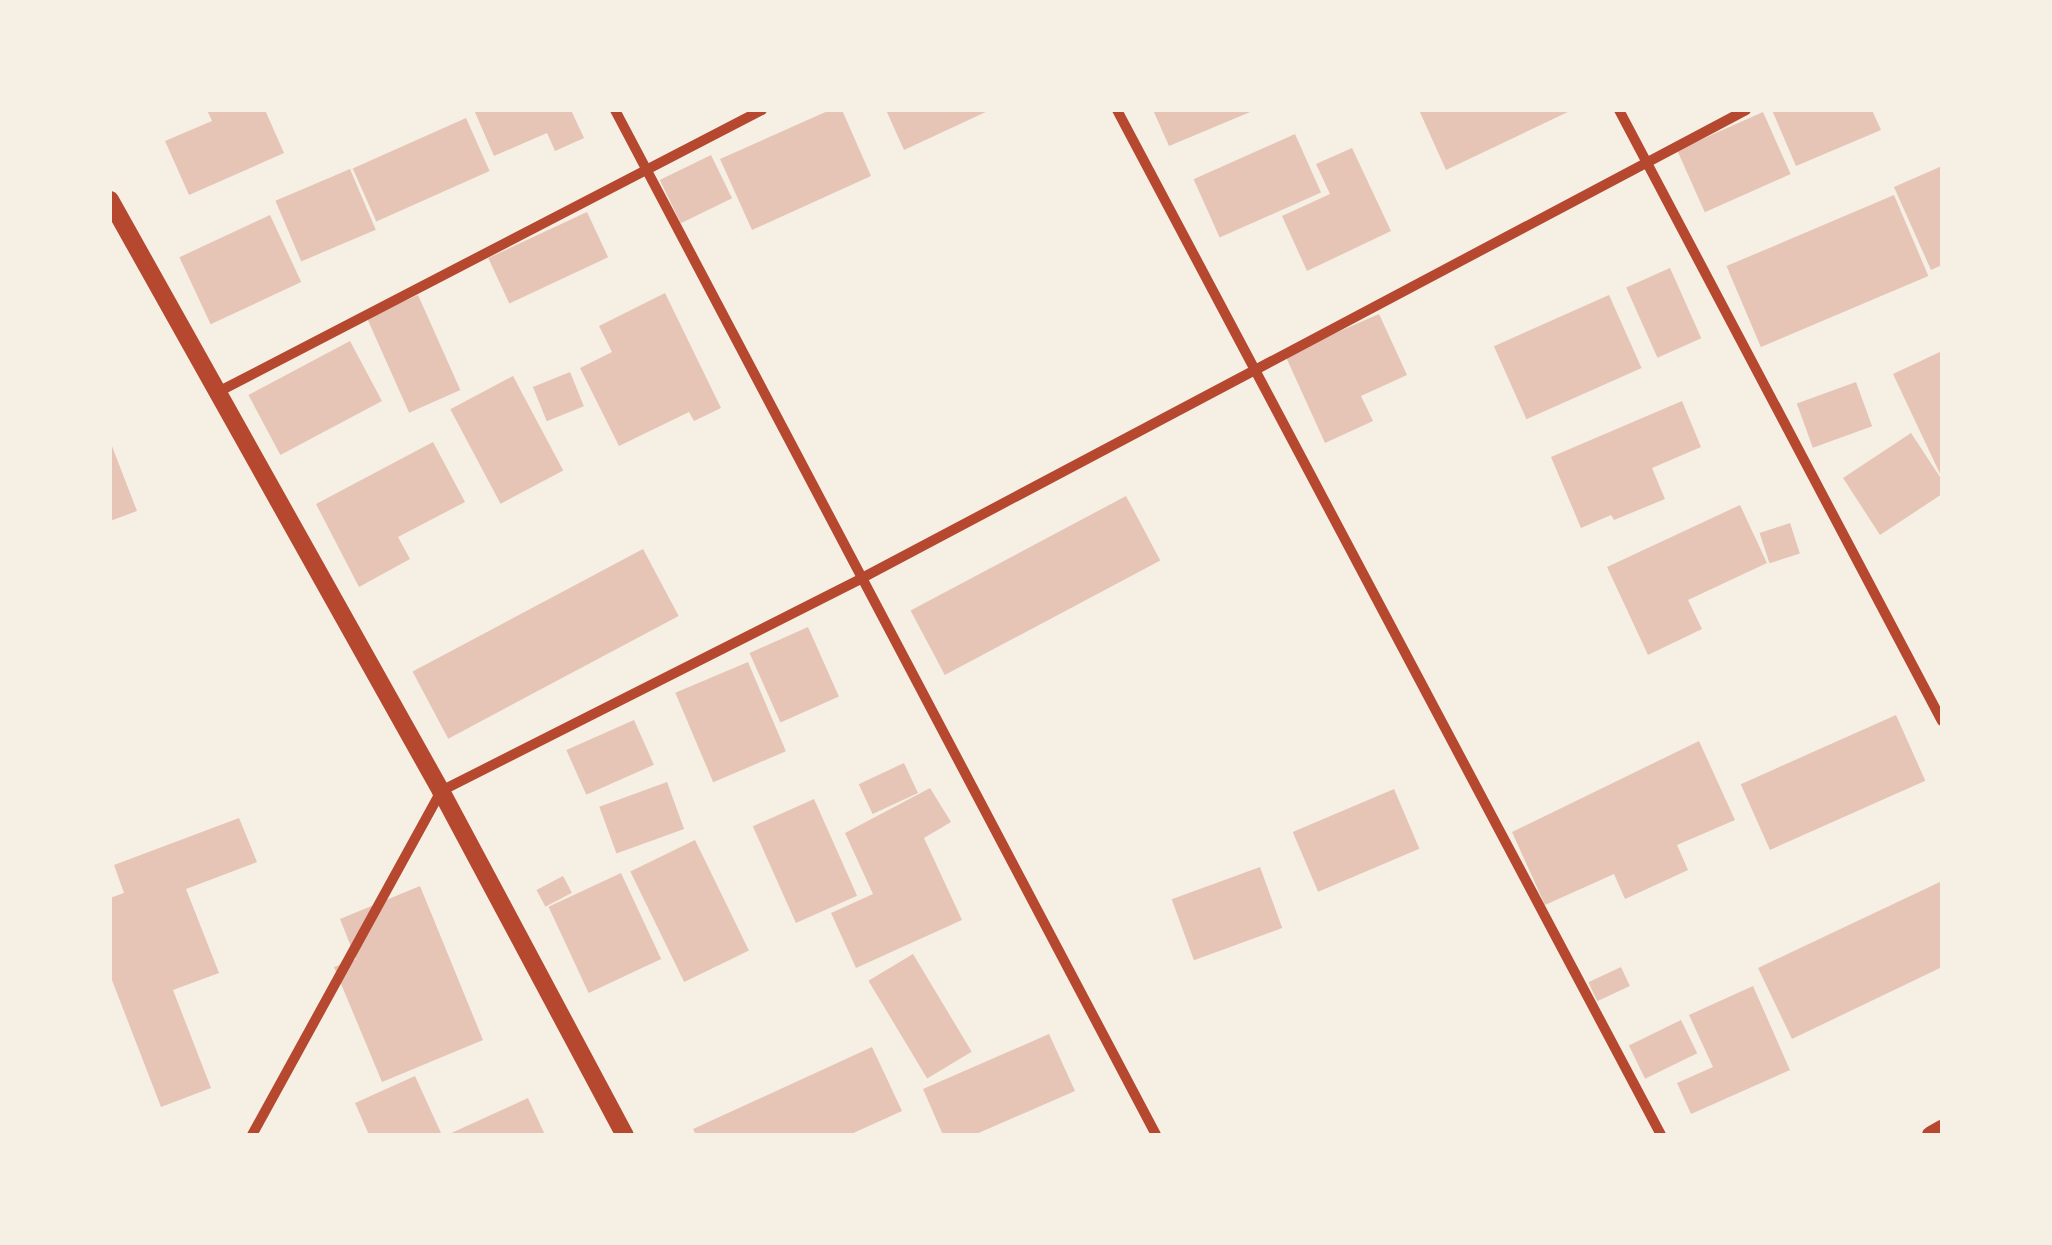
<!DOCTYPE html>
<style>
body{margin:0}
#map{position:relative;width:2052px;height:1245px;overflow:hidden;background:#f6efe4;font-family:Ubuntu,sans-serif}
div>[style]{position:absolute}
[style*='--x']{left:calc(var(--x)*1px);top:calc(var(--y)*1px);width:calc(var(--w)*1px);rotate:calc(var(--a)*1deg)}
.building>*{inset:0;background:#e6c5b7;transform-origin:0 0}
.minor>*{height:10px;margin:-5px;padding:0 5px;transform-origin:5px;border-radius:5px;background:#b5482f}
.tertiary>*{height:18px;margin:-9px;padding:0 9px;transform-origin:9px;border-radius:9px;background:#b5482f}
span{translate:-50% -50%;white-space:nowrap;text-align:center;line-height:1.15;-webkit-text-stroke:8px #f6efe4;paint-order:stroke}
.frame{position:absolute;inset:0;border:112px solid #f6efe4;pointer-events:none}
</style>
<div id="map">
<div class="building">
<div style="clip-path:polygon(207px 110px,265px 110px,284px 153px,189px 195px,165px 141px,212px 121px)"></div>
<div style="clip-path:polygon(474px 110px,571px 110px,584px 138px,555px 151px,547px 133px,494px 156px)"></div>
<div style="clip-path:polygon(830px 110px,842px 110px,871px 176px,752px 230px,720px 159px)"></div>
<div style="clip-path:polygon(886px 110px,990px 110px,904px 150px)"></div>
<div style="clip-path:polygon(1153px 110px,1255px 110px,1169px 146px)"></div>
<div style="clip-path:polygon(1419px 110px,1572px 110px,1446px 170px)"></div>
<div style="clip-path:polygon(1772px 110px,1872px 110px,1881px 130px,1796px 166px)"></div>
<div style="left:1763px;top:112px;width:68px;height:94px;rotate:66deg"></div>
<div style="left:466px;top:118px;width:58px;height:124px;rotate:66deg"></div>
<div style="left:1295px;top:134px;width:64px;height:111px;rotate:66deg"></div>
<div style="clip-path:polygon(1352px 148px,1391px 231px,1307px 271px,1282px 216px,1330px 194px,1316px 164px)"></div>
<div style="left:711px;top:155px;width:48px;height:57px;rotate:64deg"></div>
<div style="clip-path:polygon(1942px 166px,1942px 265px,1931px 270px,1894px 187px)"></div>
<div style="left:350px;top:169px;width:66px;height:81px;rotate:67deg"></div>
<div style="left:1894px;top:195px;width:88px;height:182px;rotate:67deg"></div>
<div style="left:587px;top:212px;width:50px;height:109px;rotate:65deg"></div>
<div style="left:270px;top:215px;width:74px;height:100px;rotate:65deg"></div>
<div style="left:1670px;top:268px;width:77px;height:48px;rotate:66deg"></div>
<div style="clip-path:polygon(665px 293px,721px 408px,694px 421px,689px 412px,619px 446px,580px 368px,612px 352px,599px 326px)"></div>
<div style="left:418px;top:295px;width:104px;height:56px;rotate:66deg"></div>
<div style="left:1609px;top:295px;width:80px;height:126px;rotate:66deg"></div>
<div style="clip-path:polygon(1379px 314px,1407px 375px,1361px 396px,1373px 421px,1325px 443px,1285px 355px)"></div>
<div style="left:350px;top:341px;width:68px;height:115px;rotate:62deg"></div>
<div style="clip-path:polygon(1942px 351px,1942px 478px,1893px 374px)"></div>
<div style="left:570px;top:372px;width:37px;height:40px;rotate:68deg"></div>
<div style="left:513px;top:376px;width:107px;height:71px;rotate:62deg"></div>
<div style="left:1856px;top:382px;width:47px;height:63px;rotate:70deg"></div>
<div style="clip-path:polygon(1682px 401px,1701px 447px,1652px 468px,1665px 499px,1614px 520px,1611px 515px,1581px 528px,1551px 457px)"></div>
<div style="clip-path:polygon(1911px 433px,1942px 480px,1942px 494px,1880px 535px,1843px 478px)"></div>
<div style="clip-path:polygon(110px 441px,137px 511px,110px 521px)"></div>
<div style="clip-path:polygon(433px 442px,465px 502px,398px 537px,410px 559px,359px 587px,316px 504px)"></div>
<div style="left:1126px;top:496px;width:73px;height:244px;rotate:62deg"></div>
<div style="clip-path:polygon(1740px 505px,1767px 563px,1688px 600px,1702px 629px,1648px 655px,1607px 567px)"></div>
<div style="left:1790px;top:523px;width:32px;height:32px;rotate:72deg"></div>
<div style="left:643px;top:549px;width:76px;height:261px;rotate:62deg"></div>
<div style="left:808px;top:627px;width:76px;height:64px;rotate:66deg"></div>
<div style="left:748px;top:662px;width:97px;height:79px;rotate:67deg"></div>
<div style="left:1896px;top:715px;width:72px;height:170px;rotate:66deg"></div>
<div style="left:634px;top:720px;width:49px;height:74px;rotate:66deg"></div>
<div style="clip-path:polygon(1699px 741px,1735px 820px,1677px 845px,1688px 870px,1625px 899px,1614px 874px,1545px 905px,1512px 832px)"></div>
<div style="left:904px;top:763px;width:33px;height:50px;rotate:65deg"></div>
<div style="left:667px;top:782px;width:50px;height:72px;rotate:70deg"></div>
<div style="clip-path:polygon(930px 788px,951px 822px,924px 838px,962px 920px,856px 968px,831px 913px,873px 894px,845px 833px)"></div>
<div style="left:1394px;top:789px;width:65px;height:110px;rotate:67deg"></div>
<div style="left:814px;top:799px;width:106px;height:67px;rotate:66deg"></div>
<div style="clip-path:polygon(239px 818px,257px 862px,186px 889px,219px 973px,173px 990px,211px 1088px,161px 1107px,110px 975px,110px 898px,124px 893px,114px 865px)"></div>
<div style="left:695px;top:840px;width:123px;height:72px;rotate:64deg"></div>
<div style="left:1260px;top:867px;width:65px;height:94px;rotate:70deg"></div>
<div style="left:621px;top:873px;width:95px;height:80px;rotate:65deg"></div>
<div style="left:563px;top:876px;width:19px;height:30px;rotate:62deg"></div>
<div style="clip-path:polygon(1942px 881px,1942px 967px,1792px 1039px,1758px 968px)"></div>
<div style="clip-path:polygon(420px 886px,483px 1040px,382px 1082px,334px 967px,356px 959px,340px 919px)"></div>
<div style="left:913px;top:954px;width:114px;height:52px;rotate:59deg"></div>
<div style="left:1621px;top:967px;width:21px;height:36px;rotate:65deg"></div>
<div style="clip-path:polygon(1753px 986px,1790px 1070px,1691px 1114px,1677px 1083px,1713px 1067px,1689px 1015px)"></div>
<div style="left:1681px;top:1020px;width:37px;height:58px;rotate:64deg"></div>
<div style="clip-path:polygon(1049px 1034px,1075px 1091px,974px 1135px,943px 1135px,923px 1089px)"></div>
<div style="clip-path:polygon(872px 1047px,902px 1111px,849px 1135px,696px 1135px,693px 1129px)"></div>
<div style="clip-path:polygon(415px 1076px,441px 1133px,369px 1135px,355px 1103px)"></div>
<div style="clip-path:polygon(528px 1098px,545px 1135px,447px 1135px)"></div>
</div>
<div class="minor">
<div style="--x:615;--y:110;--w:1159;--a:62.17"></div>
<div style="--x:1117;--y:110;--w:1160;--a:62.04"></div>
<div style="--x:1619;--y:110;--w:691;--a:62.14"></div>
<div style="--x:216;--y:393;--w:615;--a:-27.4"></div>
<div style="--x:252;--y:1135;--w:393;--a:-61.2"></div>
<div style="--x:441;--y:791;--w:474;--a:-26.8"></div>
<div style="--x:864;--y:577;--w:998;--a:-27.9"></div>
</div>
<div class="tertiary">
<div style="--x:110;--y:200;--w:677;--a:60.75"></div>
<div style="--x:441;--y:791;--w:390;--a:61.9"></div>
<div style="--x:1931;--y:1135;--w:13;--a:-29"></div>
</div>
<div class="frame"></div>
</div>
